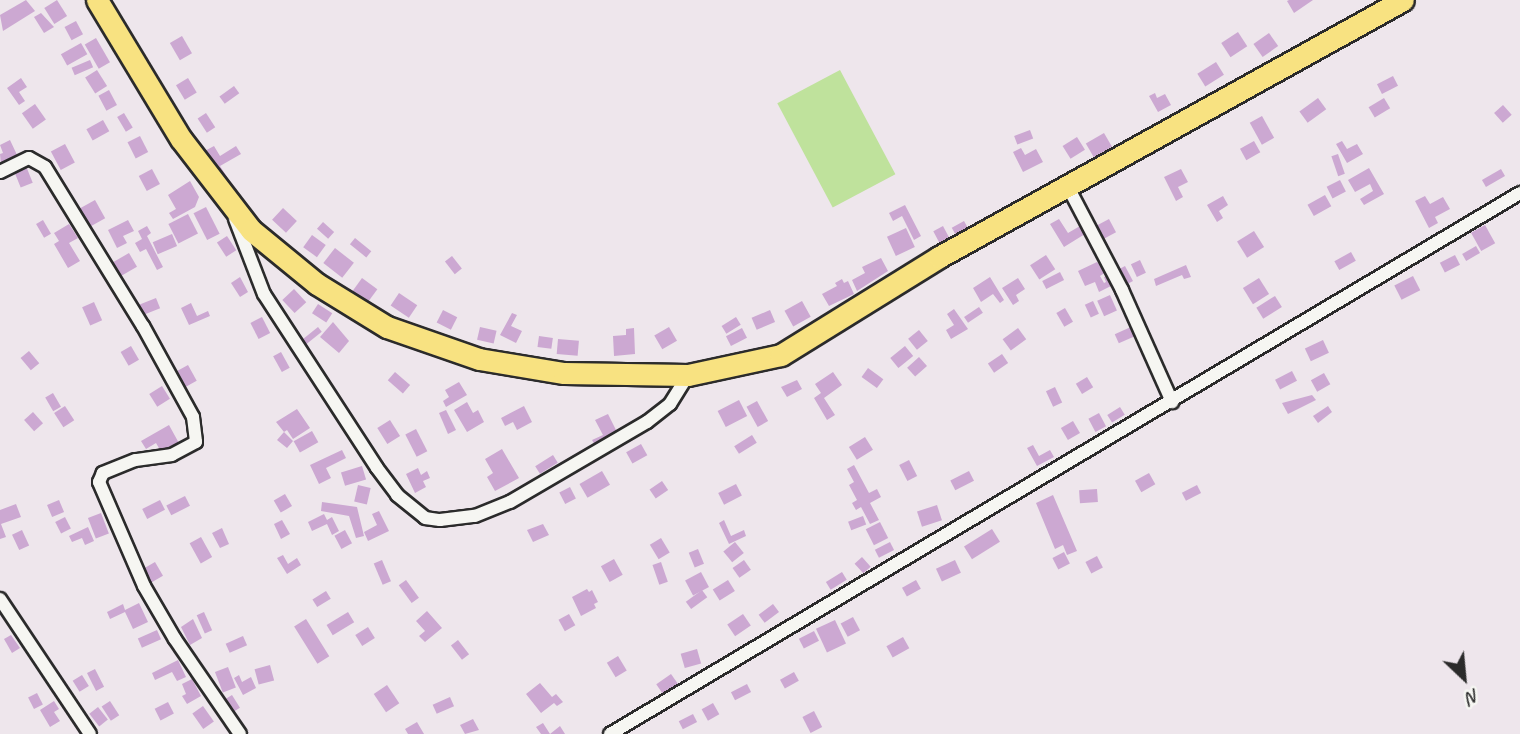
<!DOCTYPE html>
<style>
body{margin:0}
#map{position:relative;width:1520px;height:734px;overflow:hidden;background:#eee6ec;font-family:Caveat,sans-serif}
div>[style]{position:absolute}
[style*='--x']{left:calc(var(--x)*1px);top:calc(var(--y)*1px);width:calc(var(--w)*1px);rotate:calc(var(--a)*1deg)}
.green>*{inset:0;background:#bfe29c;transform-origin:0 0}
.building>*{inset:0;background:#cca8d2;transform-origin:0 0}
.roads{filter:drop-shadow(2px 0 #2b2b2b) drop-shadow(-2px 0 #2b2b2b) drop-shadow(0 2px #2b2b2b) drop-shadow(0 -2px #2b2b2b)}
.street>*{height:12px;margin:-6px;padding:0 6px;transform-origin:6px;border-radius:6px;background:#f6f6f2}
.highway>*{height:21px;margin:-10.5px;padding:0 10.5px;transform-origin:10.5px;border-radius:10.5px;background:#f8e281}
span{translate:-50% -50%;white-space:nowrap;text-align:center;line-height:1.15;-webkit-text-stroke:7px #f6f6f2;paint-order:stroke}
.north{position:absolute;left:1429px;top:643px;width:70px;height:70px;-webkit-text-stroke:5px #f6f6f2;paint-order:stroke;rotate:154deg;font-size:19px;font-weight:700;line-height:28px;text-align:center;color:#2b2b2b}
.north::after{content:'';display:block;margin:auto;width:24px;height:32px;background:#2b2b2b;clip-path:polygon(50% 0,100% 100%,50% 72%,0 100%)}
</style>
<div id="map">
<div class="green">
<div style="left:840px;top:70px;width:118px;height:71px;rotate:62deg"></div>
</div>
<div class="building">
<div style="clip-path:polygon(26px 0,35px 11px,3px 31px,0 15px)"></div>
<div style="left:57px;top:0;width:19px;height:15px;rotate:58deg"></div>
<div style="clip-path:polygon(1289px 0,1313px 0,1294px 13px,1287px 1px)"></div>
<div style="clip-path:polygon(41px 13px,54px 27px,44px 33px,34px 17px)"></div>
<div style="left:76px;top:21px;width:15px;height:13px;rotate:62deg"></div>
<div style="left:1238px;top:32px;width:17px;height:20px;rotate:57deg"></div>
<div style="left:1269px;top:33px;width:16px;height:19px;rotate:55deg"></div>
<div style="left:182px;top:36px;width:20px;height:14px;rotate:60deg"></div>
<div style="left:96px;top:38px;width:28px;height:13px;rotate:60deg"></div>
<div style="left:81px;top:43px;width:13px;height:23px;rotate:61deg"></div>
<div style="left:90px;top:60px;width:8px;height:20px;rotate:67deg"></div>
<div style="left:1216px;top:62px;width:15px;height:22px;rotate:58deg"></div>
<div style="left:97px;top:70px;width:19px;height:14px;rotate:58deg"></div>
<div style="left:1393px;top:76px;width:11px;height:18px;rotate:63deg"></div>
<div style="clip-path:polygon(21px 78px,27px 87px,19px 92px,25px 101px,19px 105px,7px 88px)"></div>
<div style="left:188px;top:78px;width:17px;height:14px;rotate:59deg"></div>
<div style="left:234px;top:86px;width:9px;height:18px;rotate:54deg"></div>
<div style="left:109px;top:90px;width:17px;height:12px;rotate:62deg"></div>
<div style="clip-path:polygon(1155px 93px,1157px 98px,1165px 94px,1171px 105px,1158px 112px,1149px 96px)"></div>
<div style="left:1318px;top:98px;width:14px;height:23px;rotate:54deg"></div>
<div style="left:1384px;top:98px;width:12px;height:18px;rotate:59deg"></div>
<div style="left:35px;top:104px;width:19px;height:16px;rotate:55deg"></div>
<div style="left:1503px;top:105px;width:13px;height:12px;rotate:48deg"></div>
<div style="left:124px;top:113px;width:17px;height:8px;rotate:59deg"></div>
<div style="left:206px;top:113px;width:17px;height:10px;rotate:57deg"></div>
<div style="left:1262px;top:116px;width:25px;height:14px;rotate:61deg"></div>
<div style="left:103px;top:120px;width:13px;height:19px;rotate:61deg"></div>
<div style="left:1030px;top:130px;width:9px;height:17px;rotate:69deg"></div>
<div style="left:1104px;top:133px;width:16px;height:21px;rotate:60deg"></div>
<div style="left:140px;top:136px;width:18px;height:14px;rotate:63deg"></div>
<div style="left:1077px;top:137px;width:15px;height:17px;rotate:58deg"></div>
<div style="clip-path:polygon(10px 140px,18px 157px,1px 165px,0 154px,3px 153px,0 145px)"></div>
<div style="left:1254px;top:141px;width:13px;height:16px;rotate:61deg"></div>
<div style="clip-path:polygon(1342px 141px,1347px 149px,1357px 144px,1363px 154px,1347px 163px,1336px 144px)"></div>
<div style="left:65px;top:144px;width:21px;height:16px;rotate:62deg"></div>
<div style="clip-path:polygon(214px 146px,220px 156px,236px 146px,241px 154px,220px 166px,229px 180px,220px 186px,201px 153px)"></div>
<div style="clip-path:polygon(1021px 148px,1025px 155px,1036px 149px,1043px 162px,1023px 172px,1013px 152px)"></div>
<div style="left:1338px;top:154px;width:21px;height:7px;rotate:71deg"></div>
<div style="left:26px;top:166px;width:18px;height:13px;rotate:68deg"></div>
<div style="clip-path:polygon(1369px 168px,1384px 194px,1364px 205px,1360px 199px,1373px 191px,1370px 184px,1355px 192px,1348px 180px)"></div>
<div style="left:152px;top:169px;width:17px;height:15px;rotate:62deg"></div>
<div style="clip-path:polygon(1181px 169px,1188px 182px,1178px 187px,1183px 197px,1176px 201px,1164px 177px)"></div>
<div style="left:1501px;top:169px;width:8px;height:22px;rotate:60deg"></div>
<div style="left:1340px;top:180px;width:13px;height:15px;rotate:63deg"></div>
<div style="clip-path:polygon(190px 181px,199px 197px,195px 207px,173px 219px,169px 213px,176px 209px,168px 195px)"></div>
<div style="left:1325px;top:195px;width:13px;height:20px;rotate:61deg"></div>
<div style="clip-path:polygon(1223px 196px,1228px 205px,1219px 211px,1223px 218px,1217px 222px,1207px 205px)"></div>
<div style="clip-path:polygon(1425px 196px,1430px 204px,1443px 197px,1450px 209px,1435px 217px,1438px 223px,1429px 228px,1415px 201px)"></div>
<div style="left:95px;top:200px;width:21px;height:18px;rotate:61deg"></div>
<div style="clip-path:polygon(905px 205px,921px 236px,914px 240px,902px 216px,893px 221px,889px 213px)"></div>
<div style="left:206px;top:207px;width:30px;height:14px;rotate:63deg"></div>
<div style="left:283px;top:208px;width:19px;height:16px;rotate:43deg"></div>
<div style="left:188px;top:214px;width:22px;height:22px;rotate:63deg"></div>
<div style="clip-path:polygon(1059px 219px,1068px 233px,1080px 226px,1085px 234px,1064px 247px,1050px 224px)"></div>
<div style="left:1109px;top:219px;width:15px;height:18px;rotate:62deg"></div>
<div style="left:43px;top:220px;width:16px;height:8px;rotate:60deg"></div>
<div style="clip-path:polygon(128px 220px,134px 231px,123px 236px,127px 243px,117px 248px,108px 230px)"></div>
<div style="left:964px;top:221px;width:10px;height:14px;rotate:61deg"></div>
<div style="left:323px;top:222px;width:15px;height:9px;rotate:42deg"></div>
<div style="clip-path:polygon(69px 224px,78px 238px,69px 243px,80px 261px,68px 268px,54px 244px,59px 241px,54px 233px)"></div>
<div style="left:1485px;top:225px;width:21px;height:16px;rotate:61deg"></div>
<div style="clip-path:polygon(147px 226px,151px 233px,147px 236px,163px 267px,157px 270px,146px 249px,140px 252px,135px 243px,142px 239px,138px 231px)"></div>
<div style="left:943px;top:226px;width:15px;height:11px;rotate:62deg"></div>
<div style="left:906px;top:228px;width:21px;height:21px;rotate:65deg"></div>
<div style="left:1254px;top:231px;width:19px;height:20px;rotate:58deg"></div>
<div style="left:172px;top:234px;width:13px;height:21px;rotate:67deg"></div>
<div style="left:312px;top:235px;width:17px;height:15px;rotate:36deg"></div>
<div style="left:227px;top:236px;width:17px;height:12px;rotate:57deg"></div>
<div style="left:355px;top:238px;width:21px;height:8px;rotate:39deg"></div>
<div style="left:1476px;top:246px;width:8px;height:16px;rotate:60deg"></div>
<div style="left:335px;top:248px;width:24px;height:19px;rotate:38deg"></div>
<div style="left:1351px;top:252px;width:10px;height:19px;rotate:61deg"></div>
<div style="left:129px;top:253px;width:16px;height:20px;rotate:60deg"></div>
<div style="left:1046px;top:255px;width:17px;height:19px;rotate:57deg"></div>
<div style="left:1455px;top:255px;width:11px;height:17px;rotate:63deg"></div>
<div style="left:452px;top:256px;width:16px;height:9px;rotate:52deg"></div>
<div style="clip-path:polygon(881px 258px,888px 271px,857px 291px,852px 280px,865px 273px,862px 267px)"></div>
<div style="left:1140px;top:260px;width:14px;height:10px;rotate:65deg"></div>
<div style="clip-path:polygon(1097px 262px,1106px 272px,1100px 276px,1104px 283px,1106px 282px,1104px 277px,1109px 275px,1113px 285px,1099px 292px,1095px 282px,1085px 286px,1078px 271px)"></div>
<div style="clip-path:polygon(1186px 265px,1191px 277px,1184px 279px,1182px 275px,1156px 286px,1154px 279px)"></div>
<div style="left:1125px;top:266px;width:17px;height:10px;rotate:62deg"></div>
<div style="left:1060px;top:272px;width:9px;height:20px;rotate:63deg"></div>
<div style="left:1413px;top:276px;width:16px;height:21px;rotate:63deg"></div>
<div style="clip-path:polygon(240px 277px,248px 292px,240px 297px,231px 283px)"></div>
<div style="clip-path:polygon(990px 277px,1004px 300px,1000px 303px,993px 294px,981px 302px,973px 288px)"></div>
<div style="left:362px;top:278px;width:19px;height:16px;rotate:36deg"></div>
<div style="clip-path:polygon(1018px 278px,1025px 289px,1016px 295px,1019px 301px,1013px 305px,1002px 288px)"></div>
<div style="left:1259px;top:278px;width:19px;height:19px;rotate:58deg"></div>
<div style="clip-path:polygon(842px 279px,844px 283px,848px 281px,854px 294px,829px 306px,822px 294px,837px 286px,835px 283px)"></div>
<div style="left:294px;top:289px;width:18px;height:16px;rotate:47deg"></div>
<div style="left:399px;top:293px;width:22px;height:15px;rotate:34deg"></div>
<div style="left:1110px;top:295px;width:17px;height:14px;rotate:66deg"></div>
<div style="left:1275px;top:296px;width:13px;height:22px;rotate:58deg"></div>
<div style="left:156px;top:298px;width:11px;height:21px;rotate:68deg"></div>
<div style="left:802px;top:301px;width:18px;height:20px;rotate:61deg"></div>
<div style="left:1093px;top:301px;width:14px;height:9px;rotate:65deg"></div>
<div style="left:94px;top:302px;width:20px;height:13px;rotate:66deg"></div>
<div style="clip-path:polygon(191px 303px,197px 316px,208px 311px,210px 316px,189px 325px,181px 308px)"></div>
<div style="left:318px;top:304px;width:17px;height:11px;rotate:33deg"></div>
<div style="left:979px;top:307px;width:7px;height:18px;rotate:56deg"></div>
<div style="left:1065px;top:308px;width:16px;height:10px;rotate:60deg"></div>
<div style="clip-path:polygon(954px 309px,968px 329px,951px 339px,946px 330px,954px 325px,947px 314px)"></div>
<div style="left:443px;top:310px;width:16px;height:14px;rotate:27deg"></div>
<div style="left:770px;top:310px;width:13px;height:20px;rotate:67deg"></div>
<div style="clip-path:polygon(512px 313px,517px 315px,511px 326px,522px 331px,516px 343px,500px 335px)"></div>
<div style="left:262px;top:317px;width:18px;height:13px;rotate:63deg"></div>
<div style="left:736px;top:317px;width:9px;height:17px;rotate:58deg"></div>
<div style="clip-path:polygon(333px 322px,349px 341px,339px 353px,320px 337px)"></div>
<div style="left:1133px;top:326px;width:10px;height:20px;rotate:66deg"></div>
<div style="left:318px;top:327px;width:6px;height:20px;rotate:51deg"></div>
<div style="left:480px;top:327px;width:17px;height:13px;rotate:13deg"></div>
<div style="left:669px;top:327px;width:16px;height:17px;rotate:60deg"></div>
<div style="clip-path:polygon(634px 328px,635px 354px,614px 356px,613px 336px,626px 335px,626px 329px)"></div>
<div style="left:742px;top:328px;width:11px;height:18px;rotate:63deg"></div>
<div style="left:1018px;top:328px;width:14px;height:19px;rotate:54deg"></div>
<div style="left:919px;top:330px;width:14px;height:14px;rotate:51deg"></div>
<div style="left:539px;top:336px;width:14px;height:11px;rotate:8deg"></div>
<div style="left:558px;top:339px;width:21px;height:15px;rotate:5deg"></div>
<div style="left:1323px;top:340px;width:14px;height:20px;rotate:65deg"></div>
<div style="left:131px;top:346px;width:16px;height:12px;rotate:60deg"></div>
<div style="left:905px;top:346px;width:13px;height:19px;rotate:51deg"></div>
<div style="left:29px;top:351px;width:16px;height:11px;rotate:50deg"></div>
<div style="left:281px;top:352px;width:18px;height:9px;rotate:61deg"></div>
<div style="left:1002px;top:354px;width:11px;height:17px;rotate:56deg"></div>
<div style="left:919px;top:357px;width:12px;height:16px;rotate:48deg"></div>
<div style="left:188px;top:365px;width:18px;height:15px;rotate:61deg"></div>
<div style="left:868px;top:368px;width:19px;height:11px;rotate:36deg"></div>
<div style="left:1292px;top:371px;width:11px;height:19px;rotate:63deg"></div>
<div style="left:395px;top:372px;width:20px;height:11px;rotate:41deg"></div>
<div style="clip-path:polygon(833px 372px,842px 385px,824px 398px,835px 415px,827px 420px,814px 398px,821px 393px,815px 384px)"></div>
<div style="left:1324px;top:373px;width:13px;height:15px;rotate:61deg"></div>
<div style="left:1087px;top:377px;width:12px;height:13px;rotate:59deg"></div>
<div style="clip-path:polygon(797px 380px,802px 389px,787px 397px,781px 387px)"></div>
<div style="clip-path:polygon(459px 382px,467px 395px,446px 407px,443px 401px,449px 397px,445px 390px)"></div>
<div style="left:162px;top:386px;width:15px;height:15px;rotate:58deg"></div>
<div style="left:1055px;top:387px;width:17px;height:10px;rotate:65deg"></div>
<div style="left:53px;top:393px;width:16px;height:9px;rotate:60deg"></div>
<div style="clip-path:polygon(1312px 395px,1316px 400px,1288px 414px,1282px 403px)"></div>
<div style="left:739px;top:400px;width:18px;height:24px;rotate:63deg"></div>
<div style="left:757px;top:401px;width:23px;height:12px;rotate:61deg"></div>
<div style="clip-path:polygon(467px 402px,473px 413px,478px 410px,484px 422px,467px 432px,454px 410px)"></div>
<div style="left:65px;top:406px;width:17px;height:13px;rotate:57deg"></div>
<div style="clip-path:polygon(524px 406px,532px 422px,517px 430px,513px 422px,505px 426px,501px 418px)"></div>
<div style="clip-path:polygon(1328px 406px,1332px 412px,1318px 423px,1313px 416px)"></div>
<div style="left:1120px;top:407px;width:9px;height:15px;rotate:58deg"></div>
<div style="clip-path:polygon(297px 409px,310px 428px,293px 439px,287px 430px,284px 432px,293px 441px,287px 448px,277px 440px,284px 432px,276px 422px)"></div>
<div style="clip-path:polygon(446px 410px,456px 430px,448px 434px,439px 413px)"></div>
<div style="left:33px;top:412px;width:15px;height:12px;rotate:48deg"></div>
<div style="left:1099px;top:413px;width:15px;height:12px;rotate:62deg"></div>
<div style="clip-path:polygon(608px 414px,618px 434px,595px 445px,592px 440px,603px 435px,595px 420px)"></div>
<div style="left:390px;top:420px;width:19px;height:15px;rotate:58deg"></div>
<div style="left:1073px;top:421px;width:14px;height:14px;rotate:60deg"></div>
<div style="clip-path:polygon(169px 425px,180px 445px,163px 455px,156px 443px,146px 449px,141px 441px)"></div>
<div style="left:416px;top:429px;width:25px;height:12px;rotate:63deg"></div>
<div style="left:312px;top:431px;width:13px;height:21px;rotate:61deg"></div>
<div style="left:752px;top:435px;width:9px;height:21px;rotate:58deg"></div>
<div style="left:865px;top:437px;width:15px;height:19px;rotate:58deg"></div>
<div style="left:641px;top:444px;width:13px;height:17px;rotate:61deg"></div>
<div style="clip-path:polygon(1033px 445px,1039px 456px,1050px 450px,1054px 457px,1037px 466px,1027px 448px)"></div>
<div style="clip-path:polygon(502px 449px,519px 478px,495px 491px,487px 477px,493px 473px,485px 459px)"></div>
<div style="clip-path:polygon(342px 450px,346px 458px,326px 468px,331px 478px,319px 484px,310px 465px)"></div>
<div style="left:553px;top:455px;width:9px;height:21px;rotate:58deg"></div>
<div style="left:909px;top:460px;width:18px;height:11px;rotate:63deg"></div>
<div style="clip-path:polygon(854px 465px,869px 493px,877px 489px,881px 497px,870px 503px,879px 520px,870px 524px,861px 507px,856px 510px,852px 503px,857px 500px,849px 485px,854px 482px,847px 469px)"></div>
<div style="left:362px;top:466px;width:14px;height:22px;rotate:73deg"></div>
<div style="clip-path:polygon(418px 468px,421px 475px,427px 471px,430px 478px,423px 481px,426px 487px,415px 493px,406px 474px)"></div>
<div style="left:602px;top:471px;width:16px;height:26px;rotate:60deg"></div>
<div style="left:969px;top:471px;width:11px;height:21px;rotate:63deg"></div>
<div style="left:1149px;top:473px;width:13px;height:16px;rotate:61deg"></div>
<div style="left:662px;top:481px;width:11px;height:15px;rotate:56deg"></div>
<div style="left:736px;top:484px;width:13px;height:20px;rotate:63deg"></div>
<div style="left:358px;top:485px;width:13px;height:17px;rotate:13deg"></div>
<div style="left:1197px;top:485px;width:9px;height:17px;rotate:63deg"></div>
<div style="left:570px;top:487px;width:13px;height:12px;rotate:63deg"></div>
<div style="left:1097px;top:489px;width:13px;height:18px;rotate:86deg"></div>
<div style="left:285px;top:494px;width:14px;height:13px;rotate:60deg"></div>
<div style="clip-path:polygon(1053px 495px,1077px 551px,1067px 555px,1063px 545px,1055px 549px,1036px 503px)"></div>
<div style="left:185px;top:496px;width:11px;height:21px;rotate:63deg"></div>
<div style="left:59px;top:500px;width:13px;height:13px;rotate:67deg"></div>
<div style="left:160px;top:500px;width:11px;height:20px;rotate:63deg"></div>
<div style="clip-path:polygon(322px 502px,357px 507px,364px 536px,356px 538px,349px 516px,321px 511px)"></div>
<div style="clip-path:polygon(16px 504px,21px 517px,1px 524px,6px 537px,0 539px,0 510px)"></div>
<div style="left:937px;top:505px;width:16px;height:21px;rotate:72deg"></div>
<div style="clip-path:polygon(379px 511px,389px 531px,368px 541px,364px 532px,377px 525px,372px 514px)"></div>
<div style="left:101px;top:513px;width:22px;height:14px;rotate:69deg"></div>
<div style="clip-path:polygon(324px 514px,327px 520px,332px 517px,339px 531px,332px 535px,327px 524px,312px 531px,308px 522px)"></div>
<div style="left:863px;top:516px;width:9px;height:16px;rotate:69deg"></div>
<div style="left:65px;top:517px;width:13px;height:11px;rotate:63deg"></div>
<div style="clip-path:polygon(282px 520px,290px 534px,281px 539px,274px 524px)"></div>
<div style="clip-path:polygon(724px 520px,731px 536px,744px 530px,746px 536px,729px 544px,719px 523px)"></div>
<div style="left:880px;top:522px;width:18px;height:16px;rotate:63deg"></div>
<div style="clip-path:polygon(543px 524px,549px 535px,533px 542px,527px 530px)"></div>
<div style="clip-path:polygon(88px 527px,94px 541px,85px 545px,82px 538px,72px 542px,69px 536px)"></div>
<div style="clip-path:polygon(222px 528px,229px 544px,220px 548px,212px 533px)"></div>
<div style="left:992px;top:529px;width:15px;height:33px;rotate:58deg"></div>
<div style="left:22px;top:530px;width:17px;height:11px;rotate:65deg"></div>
<div style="left:345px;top:530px;width:15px;height:12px;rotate:62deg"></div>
<div style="left:201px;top:537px;width:23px;height:13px;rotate:61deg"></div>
<div style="left:661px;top:538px;width:17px;height:13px;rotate:59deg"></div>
<div style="left:735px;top:542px;width:14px;height:15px;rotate:51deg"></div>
<div style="left:890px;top:542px;width:9px;height:17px;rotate:63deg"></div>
<div style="left:698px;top:549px;width:16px;height:10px;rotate:68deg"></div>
<div style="left:1064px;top:552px;width:13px;height:13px;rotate:63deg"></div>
<div style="clip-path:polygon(283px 555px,288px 564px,297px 558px,301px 565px,287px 574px,277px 558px)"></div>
<div style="left:1097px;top:556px;width:13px;height:13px;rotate:63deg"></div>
<div style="left:862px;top:557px;width:13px;height:10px;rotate:48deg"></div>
<div style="left:614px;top:559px;width:18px;height:15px;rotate:61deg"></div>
<div style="left:382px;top:560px;width:23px;height:9px;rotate:67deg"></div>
<div style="left:744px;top:560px;width:12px;height:14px;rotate:55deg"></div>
<div style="left:955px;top:560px;width:14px;height:21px;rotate:65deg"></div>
<div style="left:155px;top:562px;width:16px;height:14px;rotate:60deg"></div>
<div style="left:661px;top:562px;width:21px;height:9px;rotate:71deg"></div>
<div style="left:701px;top:572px;width:17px;height:18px;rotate:62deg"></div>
<div style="left:842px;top:572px;width:9px;height:19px;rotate:58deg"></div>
<div style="left:406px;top:580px;width:22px;height:9px;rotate:54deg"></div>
<div style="left:728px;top:580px;width:13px;height:18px;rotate:58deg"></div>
<div style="left:916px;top:580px;width:10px;height:16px;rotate:61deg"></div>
<div style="clip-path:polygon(587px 589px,589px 592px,592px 590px,598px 602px,594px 604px,596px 608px,581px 616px,572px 597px)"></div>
<div style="left:702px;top:590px;width:9px;height:20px;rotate:54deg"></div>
<div style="left:326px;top:591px;width:9px;height:16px;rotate:58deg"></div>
<div style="clip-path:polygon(139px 603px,148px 622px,133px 629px,125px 612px,110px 619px,107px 612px,123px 604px,125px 610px)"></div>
<div style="left:773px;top:604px;width:10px;height:18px;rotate:53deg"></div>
<div style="clip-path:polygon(427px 611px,442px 628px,425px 642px,419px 636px,425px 631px,416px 621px)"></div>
<div style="left:204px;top:612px;width:20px;height:8px;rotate:66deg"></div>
<div style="left:348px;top:612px;width:12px;height:25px;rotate:59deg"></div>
<div style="left:569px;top:614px;width:13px;height:12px;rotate:61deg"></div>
<div style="left:743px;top:614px;width:14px;height:19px;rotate:56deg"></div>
<div style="left:853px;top:617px;width:15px;height:14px;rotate:62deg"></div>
<div style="clip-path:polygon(193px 619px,202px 638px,190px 645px,181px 627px)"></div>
<div style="left:306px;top:619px;width:44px;height:14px;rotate:58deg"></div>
<div style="left:835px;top:620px;width:26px;height:21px;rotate:65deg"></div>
<div style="left:368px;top:627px;width:13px;height:15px;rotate:58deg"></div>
<div style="left:157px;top:630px;width:10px;height:21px;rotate:66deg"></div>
<div style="left:814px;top:631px;width:11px;height:17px;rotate:63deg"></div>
<div style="clip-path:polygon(11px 635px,20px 648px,12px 653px,4px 639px)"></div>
<div style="left:243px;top:636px;width:10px;height:19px;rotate:66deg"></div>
<div style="left:903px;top:637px;width:13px;height:19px;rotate:61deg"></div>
<div style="left:458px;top:640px;width:18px;height:9px;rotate:52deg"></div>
<div style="left:697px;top:649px;width:15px;height:17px;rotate:74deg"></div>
<div style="left:618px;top:656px;width:17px;height:13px;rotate:59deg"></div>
<div style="clip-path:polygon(178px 660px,186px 677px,177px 681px,172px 672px,155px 680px,152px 673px)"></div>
<div style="left:270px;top:665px;width:16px;height:16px;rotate:75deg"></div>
<div style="left:228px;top:667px;width:22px;height:14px;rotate:69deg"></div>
<div style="left:95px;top:669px;width:20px;height:9px;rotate:63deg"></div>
<div style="left:794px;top:672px;width:10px;height:16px;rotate:61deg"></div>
<div style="left:671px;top:674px;width:12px;height:18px;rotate:55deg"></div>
<div style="left:82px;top:675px;width:13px;height:11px;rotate:58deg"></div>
<div style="clip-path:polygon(239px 675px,242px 682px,251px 677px,256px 688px,243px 695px,234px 678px)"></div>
<div style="clip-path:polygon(192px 679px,201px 696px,187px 704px,182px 696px,186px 694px,182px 684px)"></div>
<div style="clip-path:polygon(540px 683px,552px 697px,556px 694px,563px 702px,557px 706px,554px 703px,541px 713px,526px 694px)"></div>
<div style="left:747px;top:684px;width:9px;height:18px;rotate:63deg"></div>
<div style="left:387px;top:685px;width:22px;height:16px;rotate:56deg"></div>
<div style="left:37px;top:693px;width:13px;height:10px;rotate:63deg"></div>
<div style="left:232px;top:695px;width:15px;height:10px;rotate:58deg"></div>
<div style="left:450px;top:697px;width:10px;height:19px;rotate:66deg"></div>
<div style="clip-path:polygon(54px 701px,59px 709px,54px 712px,60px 721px,50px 727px,40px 710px)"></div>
<div style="left:110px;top:701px;width:17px;height:10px;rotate:57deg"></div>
<div style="left:168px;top:702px;width:13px;height:15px;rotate:63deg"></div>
<div style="left:713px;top:703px;width:13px;height:13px;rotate:61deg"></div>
<div style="left:203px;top:706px;width:19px;height:13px;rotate:55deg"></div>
<div style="left:98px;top:707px;width:16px;height:11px;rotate:52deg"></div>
<div style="left:814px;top:711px;width:18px;height:13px;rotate:63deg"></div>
<div style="left:693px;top:714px;width:9px;height:16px;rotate:63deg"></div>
<div style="clip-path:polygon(473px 719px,479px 730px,465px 734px,460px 725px)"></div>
<div style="clip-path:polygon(417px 722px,424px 734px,408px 734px,405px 729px)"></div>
<div style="clip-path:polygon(543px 723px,550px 734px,560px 726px,565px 734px,541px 734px,536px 727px)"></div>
</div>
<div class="roads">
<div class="street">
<div style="--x:0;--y:172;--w:32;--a:-26"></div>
<div style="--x:29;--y:158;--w:18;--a:29"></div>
<div style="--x:45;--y:167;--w:187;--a:58.4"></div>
<div style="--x:143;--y:326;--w:104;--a:61.2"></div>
<div style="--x:193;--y:417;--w:25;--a:83"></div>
<div style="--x:196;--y:442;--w:27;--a:152"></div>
<div style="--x:172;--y:455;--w:37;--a:172"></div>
<div style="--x:135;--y:460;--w:35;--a:158"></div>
<div style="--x:103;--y:473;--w:10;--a:114"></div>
<div style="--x:99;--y:482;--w:113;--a:66.6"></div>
<div style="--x:144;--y:586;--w:61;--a:59.7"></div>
<div style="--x:175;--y:639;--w:115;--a:55.6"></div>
<div style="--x:1068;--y:187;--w:116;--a:62.3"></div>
<div style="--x:1122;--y:290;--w:123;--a:65.9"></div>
<div style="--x:235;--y:219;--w:80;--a:68.9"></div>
<div style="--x:264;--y:294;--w:207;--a:57"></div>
<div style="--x:377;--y:468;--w:34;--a:53"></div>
<div style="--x:397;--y:495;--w:36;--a:39"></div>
<div style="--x:425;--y:518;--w:15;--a:8"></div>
<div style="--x:440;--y:520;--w:35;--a:-7"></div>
<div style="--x:475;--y:516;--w:38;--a:-22"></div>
<div style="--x:510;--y:502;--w:159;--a:-30.3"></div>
<div style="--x:647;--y:422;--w:29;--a:-38"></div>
<div style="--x:670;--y:404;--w:34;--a:-58"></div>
<div style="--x:0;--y:599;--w:162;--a:56.3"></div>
<div style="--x:610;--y:734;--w:1059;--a:-30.73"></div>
</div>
<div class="highway">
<div style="--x:97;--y:0;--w:162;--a:58.9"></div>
<div style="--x:181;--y:139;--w:115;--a:52.4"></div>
<div style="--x:251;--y:230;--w:85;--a:39.3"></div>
<div style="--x:317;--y:284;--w:82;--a:31.6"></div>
<div style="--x:387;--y:327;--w:97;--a:19.2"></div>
<div style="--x:479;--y:359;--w:86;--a:9.4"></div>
<div style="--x:564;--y:373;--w:124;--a:0.9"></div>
<div style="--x:688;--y:375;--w:95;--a:-12.1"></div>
<div style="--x:781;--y:355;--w:186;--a:-31.8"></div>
<div style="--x:939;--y:257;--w:530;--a:-28.98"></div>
</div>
</div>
<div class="north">N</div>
</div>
